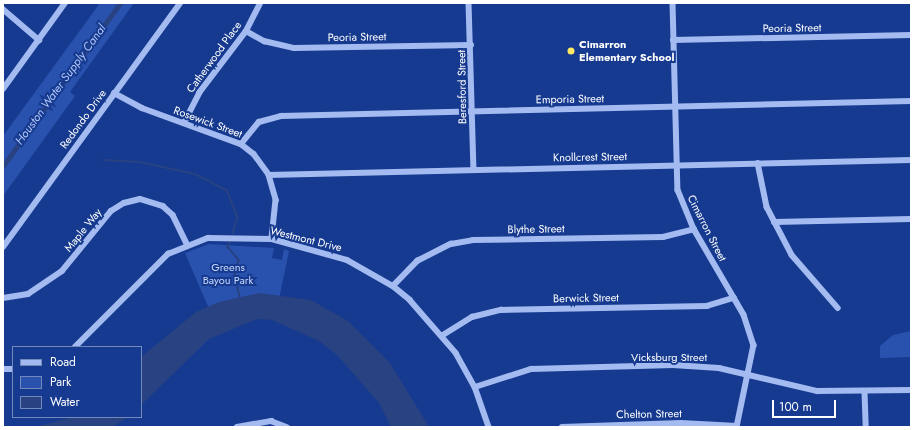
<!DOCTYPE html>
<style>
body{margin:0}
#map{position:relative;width:914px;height:430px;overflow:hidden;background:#163a8f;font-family:Jost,sans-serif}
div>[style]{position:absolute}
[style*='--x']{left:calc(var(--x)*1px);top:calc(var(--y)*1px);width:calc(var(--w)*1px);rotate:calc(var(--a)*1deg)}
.green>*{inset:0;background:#2952ae}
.water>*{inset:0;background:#284282}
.stream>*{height:1.5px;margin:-0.75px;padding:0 0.75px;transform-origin:0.75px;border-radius:0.75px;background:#284282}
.canal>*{height:4.5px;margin:-2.25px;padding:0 2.25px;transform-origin:2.25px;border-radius:2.25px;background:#284282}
.minor>*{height:5.5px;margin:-2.75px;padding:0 2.75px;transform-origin:2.75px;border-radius:2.75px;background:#a3bbf0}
.dots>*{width:11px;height:11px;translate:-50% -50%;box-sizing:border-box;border:2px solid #163a8f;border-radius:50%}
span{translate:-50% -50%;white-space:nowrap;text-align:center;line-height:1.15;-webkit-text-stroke:4px #163a8f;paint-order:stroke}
.street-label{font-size:11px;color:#fff}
.poi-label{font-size:11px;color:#fff;font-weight:700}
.left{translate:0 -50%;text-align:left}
.park-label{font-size:11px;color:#c9d9fb}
.water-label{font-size:12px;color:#afc5f7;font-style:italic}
.frame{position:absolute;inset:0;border:4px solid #fff;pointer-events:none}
.legend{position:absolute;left:12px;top:346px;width:130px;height:72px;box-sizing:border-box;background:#163a8f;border:1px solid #7389bc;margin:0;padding:5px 7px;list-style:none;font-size:12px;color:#fff}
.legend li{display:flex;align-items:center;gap:8px;height:20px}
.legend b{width:20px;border:1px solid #7389bc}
.scale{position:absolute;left:772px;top:400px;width:64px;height:18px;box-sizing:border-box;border:2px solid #fff;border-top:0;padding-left:5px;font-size:12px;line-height:14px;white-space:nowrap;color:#fff;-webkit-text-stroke:3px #163a8f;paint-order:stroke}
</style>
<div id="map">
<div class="green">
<div style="clip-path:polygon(100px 3px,134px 3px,70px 92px,75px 96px,3px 196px,3px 136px)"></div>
<div style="clip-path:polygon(209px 244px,274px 248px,272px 258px,282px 260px,284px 249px,289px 251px,279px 299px,210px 311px,185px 253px)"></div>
<div style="clip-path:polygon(911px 331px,911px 357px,880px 358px,880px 346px,893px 335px)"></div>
</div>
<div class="water">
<div style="clip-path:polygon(259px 293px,311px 300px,348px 321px,390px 363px,429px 427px,391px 427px,379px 403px,337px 355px,319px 341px,272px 320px,257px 319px,209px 339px,141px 405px,141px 357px,196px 312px,219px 302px)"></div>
<div style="clip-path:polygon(73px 417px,128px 417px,113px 427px,35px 427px)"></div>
</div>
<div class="stream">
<div style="--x:104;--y:160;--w:36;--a:3"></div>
<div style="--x:140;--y:162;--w:56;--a:12.3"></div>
<div style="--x:195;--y:174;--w:36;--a:27"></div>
<div style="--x:227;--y:190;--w:29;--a:68"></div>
<div style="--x:238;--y:217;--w:17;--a:107"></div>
<div style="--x:231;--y:241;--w:7;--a:117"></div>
<div style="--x:228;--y:247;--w:17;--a:50"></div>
<div style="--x:239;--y:260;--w:16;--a:105"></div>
<div style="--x:235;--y:275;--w:22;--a:77"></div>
</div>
<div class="canal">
<div style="--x:3;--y:166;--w:201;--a:-54.3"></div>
</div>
<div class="minor">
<div style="--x:469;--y:3;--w:167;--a:88.3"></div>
<div style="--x:673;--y:3;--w:187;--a:88.5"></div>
<div style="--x:678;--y:190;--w:42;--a:67.7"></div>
<div style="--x:694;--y:229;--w:99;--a:59.8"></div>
<div style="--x:744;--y:315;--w:32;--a:72"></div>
<div style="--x:754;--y:345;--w:84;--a:101.7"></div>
<div style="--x:3;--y:9;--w:48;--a:40.7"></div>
<div style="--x:246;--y:31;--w:21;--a:29"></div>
<div style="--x:264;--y:41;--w:31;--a:13"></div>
<div style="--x:294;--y:48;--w:177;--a:-1"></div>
<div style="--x:673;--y:40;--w:238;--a:-1.2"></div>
<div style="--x:3;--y:89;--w:106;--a:-54.2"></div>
<div style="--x:114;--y:93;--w:32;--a:28"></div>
<div style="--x:142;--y:108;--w:105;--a:20"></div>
<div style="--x:241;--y:144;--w:16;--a:38"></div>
<div style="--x:254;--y:154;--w:26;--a:54"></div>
<div style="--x:269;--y:175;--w:26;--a:74"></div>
<div style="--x:276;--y:200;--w:39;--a:96"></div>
<div style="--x:184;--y:123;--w:34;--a:-63"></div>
<div style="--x:199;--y:93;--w:78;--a:-52.8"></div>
<div style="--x:246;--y:31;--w:31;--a:-63"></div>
<div style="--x:241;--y:144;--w:28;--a:-51"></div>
<div style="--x:259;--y:122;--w:23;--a:-15"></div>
<div style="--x:281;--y:116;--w:630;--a:-1.36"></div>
<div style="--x:758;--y:163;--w:45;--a:78.4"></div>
<div style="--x:767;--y:207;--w:54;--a:62.5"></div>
<div style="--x:792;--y:255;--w:70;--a:49"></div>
<div style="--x:269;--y:175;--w:642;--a:-1.34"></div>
<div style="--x:774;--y:222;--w:137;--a:-1.3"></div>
<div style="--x:3;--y:247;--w:301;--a:-54"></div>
<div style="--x:393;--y:286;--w:35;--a:-46"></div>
<div style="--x:417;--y:261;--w:38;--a:-27"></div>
<div style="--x:451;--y:244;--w:22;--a:-10"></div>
<div style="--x:473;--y:240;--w:190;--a:-0.9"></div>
<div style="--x:663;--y:237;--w:32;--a:-14"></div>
<div style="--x:3;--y:298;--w:25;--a:-9"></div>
<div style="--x:28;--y:294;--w:41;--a:-34.1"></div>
<div style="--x:62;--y:271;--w:77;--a:-50.8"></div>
<div style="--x:111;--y:211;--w:15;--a:-32"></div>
<div style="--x:124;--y:203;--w:16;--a:-14"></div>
<div style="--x:140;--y:199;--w:24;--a:17"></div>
<div style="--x:163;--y:206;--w:13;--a:42"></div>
<div style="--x:173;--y:215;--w:32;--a:64"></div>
<div style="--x:443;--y:335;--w:34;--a:-32"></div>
<div style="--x:472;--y:317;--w:30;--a:-14"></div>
<div style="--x:501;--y:310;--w:206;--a:-1.1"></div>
<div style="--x:707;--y:306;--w:28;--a:-17"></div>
<div style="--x:75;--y:347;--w:132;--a:-45"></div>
<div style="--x:168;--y:254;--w:43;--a:-21.8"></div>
<div style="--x:208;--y:238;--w:64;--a:0.9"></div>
<div style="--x:272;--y:239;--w:78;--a:15.6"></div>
<div style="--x:347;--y:260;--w:53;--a:29.5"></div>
<div style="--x:393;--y:286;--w:22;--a:39"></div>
<div style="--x:410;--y:300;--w:70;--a:49"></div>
<div style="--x:456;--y:353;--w:39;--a:61"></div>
<div style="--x:475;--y:387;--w:42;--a:70.7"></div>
<div style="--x:3;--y:369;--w:10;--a:0"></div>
<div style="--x:475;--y:387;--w:59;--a:-17.8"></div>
<div style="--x:531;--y:369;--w:142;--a:-1.6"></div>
<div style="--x:673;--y:365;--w:46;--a:3.7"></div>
<div style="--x:719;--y:368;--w:101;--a:13.2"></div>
<div style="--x:817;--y:391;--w:94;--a:-0.6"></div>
<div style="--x:865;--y:392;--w:35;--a:88"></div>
<div style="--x:237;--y:427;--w:35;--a:-10"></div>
<div style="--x:271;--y:421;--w:17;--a:21"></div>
<div style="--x:562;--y:427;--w:119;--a:-1.9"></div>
<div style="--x:681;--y:423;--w:56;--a:3.1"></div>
</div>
<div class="dots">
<div style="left:571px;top:51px;background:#ffe862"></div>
</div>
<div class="street-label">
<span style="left:792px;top:28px;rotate:-1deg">Peoria Street</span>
<span style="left:357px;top:37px;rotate:-1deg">Peoria Street</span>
<span style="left:214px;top:57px;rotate:-54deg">Catherwood Place</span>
<span style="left:462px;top:87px;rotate:-91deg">Beresford Street</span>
<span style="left:570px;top:99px;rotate:-1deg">Emporia Street</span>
<span style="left:83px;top:119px;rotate:-54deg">Redondo Drive</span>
<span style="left:208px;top:122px;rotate:20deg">Rosewick Street</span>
<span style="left:590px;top:157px;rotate:-1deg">Knollcrest Street</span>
<span style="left:707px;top:228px;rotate:63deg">Cimarron Street</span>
<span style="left:536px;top:229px;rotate:-1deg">Blythe Street</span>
<span style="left:83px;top:230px;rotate:-51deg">Maple Way</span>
<span style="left:306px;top:239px;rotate:14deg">Westmont Drive</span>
<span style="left:586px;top:298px;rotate:-1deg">Berwick Street</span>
<span style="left:669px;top:357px">Vicksburg Street</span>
<span style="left:649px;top:414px;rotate:-1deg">Chelton Street</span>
</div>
<div class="poi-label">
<span class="left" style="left:579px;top:51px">Cimarron<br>Elementary School</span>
</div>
<div class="park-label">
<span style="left:228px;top:274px">Greens<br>Bayou Park</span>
</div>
<div class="water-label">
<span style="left:61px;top:85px;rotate:-54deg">Houston Water Supply Canal</span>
</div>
<div class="frame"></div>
<ul class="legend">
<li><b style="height:5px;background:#a3bbf0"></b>Road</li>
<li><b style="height:11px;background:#2952ae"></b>Park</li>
<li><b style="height:11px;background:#284282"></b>Water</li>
</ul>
<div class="scale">100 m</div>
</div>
